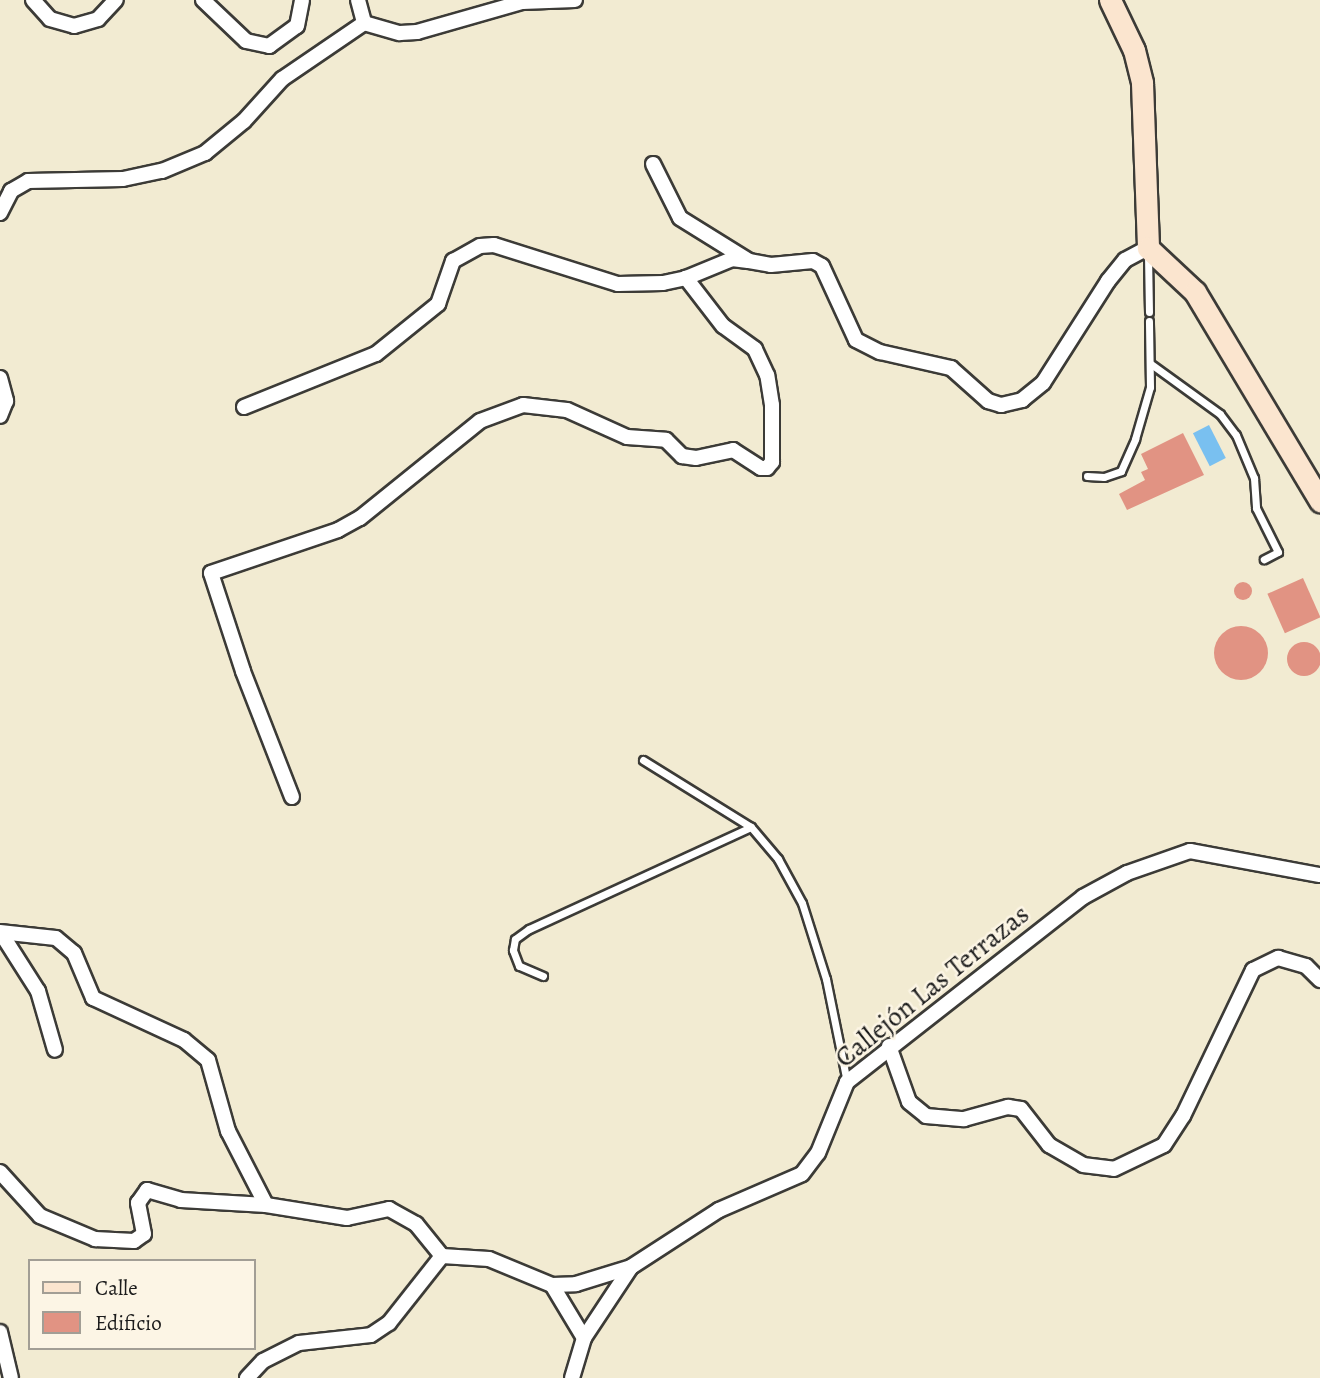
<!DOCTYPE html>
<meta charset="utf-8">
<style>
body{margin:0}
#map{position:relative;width:1320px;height:1378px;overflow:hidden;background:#f2ebd2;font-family:Alegreya,serif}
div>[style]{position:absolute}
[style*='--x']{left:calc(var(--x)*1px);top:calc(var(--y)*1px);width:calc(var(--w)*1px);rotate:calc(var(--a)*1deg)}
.water>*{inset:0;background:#79c0f0;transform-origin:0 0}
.building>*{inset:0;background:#e19383;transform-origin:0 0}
.round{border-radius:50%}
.roads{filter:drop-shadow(2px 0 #3c3b37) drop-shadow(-2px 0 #3c3b37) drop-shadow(0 2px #3c3b37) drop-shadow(0 -2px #3c3b37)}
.lane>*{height:7px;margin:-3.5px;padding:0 3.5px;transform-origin:3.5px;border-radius:3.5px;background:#fff}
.street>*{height:14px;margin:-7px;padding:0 7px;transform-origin:7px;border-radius:7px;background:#fff}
.secondary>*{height:21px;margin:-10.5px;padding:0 10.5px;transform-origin:10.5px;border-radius:10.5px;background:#fbe5cf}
span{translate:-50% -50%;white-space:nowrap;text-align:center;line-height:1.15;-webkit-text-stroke:5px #fcf5e5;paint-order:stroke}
.street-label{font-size:28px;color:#1c1c1c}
.legend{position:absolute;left:28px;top:1259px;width:228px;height:91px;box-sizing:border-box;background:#fcf5e5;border:2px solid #a29e95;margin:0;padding:9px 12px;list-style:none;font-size:21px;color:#1c1c1c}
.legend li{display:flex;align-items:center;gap:14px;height:35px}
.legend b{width:35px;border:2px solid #a29e95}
</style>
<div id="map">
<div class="water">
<div style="left:1209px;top:425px;width:37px;height:18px;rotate:63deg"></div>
</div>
<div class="building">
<div style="clip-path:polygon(1183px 433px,1204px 475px,1127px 510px,1119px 494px,1145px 480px,1141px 472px,1148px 469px,1141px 454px)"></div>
<div style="left:1303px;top:578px;width:43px;height:39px;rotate:66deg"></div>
<div class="round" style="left:1234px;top:582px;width:18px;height:18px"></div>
<div class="round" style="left:1214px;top:626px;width:54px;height:54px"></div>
<div class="round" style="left:1287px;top:642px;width:34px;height:34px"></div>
</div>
<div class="roads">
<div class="lane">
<div style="--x:1148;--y:255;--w:57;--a:89"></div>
<div style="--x:1151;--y:364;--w:85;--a:35.9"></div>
<div style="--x:1220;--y:414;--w:26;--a:53"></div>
<div style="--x:1236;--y:435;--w:47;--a:67.3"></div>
<div style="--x:1254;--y:478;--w:30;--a:86"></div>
<div style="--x:1256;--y:508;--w:49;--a:63.4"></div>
<div style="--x:1278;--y:552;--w:16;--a:153"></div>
<div style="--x:1087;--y:476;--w:17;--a:3"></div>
<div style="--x:1104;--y:477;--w:18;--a:-19"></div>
<div style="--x:1121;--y:471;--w:35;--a:-66"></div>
<div style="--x:1135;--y:439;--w:54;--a:-73.9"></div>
<div style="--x:1150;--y:387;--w:66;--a:-90.9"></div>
<div style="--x:643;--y:760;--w:127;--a:31.8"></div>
<div style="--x:751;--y:827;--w:42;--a:49.8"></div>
<div style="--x:778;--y:859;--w:50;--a:61.4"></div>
<div style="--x:802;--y:903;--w:80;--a:72.5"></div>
<div style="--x:826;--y:979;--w:105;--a:78.5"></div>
<div style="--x:543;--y:976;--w:26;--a:-157"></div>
<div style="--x:519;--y:966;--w:17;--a:-111"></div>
<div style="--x:513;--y:950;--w:11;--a:-80"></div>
<div style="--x:515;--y:939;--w:17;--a:-36"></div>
<div style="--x:529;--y:929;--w:244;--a:-24.7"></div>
</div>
<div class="street">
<div style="--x:33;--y:0;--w:25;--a:48"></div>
<div style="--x:50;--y:19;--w:25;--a:16"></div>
<div style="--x:74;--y:26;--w:25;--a:-16"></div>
<div style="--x:98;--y:19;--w:26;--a:-47"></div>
<div style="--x:203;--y:0;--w:59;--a:43.6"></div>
<div style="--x:246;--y:41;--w:24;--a:12"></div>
<div style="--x:269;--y:46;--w:34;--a:-36"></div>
<div style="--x:297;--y:26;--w:26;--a:-79"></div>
<div style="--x:358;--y:0;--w:24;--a:75"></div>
<div style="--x:653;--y:164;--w:60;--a:63.4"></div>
<div style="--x:680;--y:218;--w:81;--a:31.9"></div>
<div style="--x:749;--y:261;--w:22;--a:10"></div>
<div style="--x:771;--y:265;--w:42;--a:-5.4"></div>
<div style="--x:813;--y:261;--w:10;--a:29"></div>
<div style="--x:822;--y:266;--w:81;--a:65.3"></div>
<div style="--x:856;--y:340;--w:27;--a:27"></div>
<div style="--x:880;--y:352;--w:73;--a:12.7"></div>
<div style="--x:951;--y:368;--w:50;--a:41.7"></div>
<div style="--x:988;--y:401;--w:14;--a:17"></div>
<div style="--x:1001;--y:405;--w:22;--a:-13"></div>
<div style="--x:1022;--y:400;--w:27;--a:-39"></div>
<div style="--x:1043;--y:383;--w:121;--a:-57.5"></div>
<div style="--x:1108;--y:281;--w:27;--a:-51"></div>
<div style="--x:1125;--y:260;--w:26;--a:-28"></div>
<div style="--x:0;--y:213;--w:25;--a:-63"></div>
<div style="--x:11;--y:191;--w:20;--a:-30"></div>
<div style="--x:28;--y:181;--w:95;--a:-1.2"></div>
<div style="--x:123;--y:179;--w:40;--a:-12"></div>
<div style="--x:162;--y:171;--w:47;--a:-22.7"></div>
<div style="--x:205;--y:153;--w:50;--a:-39.4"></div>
<div style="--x:244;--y:121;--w:57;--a:-47.9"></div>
<div style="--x:282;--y:79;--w:99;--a:-34.3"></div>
<div style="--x:364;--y:23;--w:37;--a:16"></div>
<div style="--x:400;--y:33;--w:17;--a:-3"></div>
<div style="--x:417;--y:32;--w:109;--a:-15.9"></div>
<div style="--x:522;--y:2;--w:53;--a:-2.2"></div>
<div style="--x:0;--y:378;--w:24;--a:75"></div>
<div style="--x:6;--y:401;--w:16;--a:112"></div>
<div style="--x:244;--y:407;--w:142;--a:-21.9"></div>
<div style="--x:376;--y:354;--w:80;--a:-38.9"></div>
<div style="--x:438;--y:304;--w:46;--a:-70.8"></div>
<div style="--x:453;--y:261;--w:31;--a:-29"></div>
<div style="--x:480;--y:246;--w:14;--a:-4"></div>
<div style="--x:494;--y:245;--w:130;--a:17.5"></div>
<div style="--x:618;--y:284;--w:45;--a:-1.3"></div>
<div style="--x:663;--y:283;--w:24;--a:-12"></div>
<div style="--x:686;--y:278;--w:50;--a:-22.4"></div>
<div style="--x:732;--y:259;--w:16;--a:7"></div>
<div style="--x:292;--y:797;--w:135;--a:-111.3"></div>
<div style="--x:243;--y:671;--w:103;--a:-108.1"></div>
<div style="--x:211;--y:573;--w:134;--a:-18.7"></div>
<div style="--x:338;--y:530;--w:25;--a:-29"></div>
<div style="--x:360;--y:518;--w:154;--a:-38.9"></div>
<div style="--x:480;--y:421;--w:46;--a:-20.4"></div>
<div style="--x:523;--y:405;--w:44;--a:6.5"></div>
<div style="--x:567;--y:410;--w:66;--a:24.2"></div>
<div style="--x:627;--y:437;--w:39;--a:4"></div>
<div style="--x:666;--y:440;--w:23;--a:45"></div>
<div style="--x:682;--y:456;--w:14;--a:8"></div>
<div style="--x:696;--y:458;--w:38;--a:-12"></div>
<div style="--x:733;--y:450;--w:33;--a:33"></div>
<div style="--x:761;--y:468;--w:6;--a:0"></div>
<div style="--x:767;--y:468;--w:8;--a:-50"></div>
<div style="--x:772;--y:462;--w:57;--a:-90"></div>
<div style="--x:772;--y:405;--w:30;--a:-99"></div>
<div style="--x:767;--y:375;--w:29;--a:-115"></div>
<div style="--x:755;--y:349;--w:39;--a:-144"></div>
<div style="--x:723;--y:326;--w:61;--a:-127.6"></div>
<div style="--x:0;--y:932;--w:56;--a:6.1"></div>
<div style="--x:56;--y:938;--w:23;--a:40"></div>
<div style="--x:74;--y:953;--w:49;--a:67.1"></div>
<div style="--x:93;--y:998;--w:100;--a:24.8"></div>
<div style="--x:184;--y:1040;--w:31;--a:40"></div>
<div style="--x:208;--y:1060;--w:74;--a:74.3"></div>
<div style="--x:228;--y:1131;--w:83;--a:62.8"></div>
<div style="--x:266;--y:1205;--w:82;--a:9.1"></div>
<div style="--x:347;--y:1218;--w:43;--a:-12.1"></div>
<div style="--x:389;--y:1209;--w:31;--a:29"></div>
<div style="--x:416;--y:1224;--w:41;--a:50.9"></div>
<div style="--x:442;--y:1256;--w:47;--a:3.7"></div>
<div style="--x:489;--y:1259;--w:68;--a:22.4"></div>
<div style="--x:552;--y:1285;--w:24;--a:-2"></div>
<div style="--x:576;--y:1284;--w:58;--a:-17.2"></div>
<div style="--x:631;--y:1267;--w:105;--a:-32.9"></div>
<div style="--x:719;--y:1210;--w:90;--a:-23.4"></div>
<div style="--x:802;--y:1174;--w:26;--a:-53"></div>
<div style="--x:818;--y:1153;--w:77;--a:-67.8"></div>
<div style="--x:847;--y:1082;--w:300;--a:-38.1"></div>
<div style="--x:1083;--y:897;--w:50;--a:-28.6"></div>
<div style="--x:1127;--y:873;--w:67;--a:-19.2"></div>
<div style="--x:1190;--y:851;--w:132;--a:10.5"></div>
<div style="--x:1;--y:933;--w:69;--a:57.5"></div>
<div style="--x:38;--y:991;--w:61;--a:73.9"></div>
<div style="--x:889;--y:1046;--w:59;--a:70.3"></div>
<div style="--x:909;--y:1102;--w:22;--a:39"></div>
<div style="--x:926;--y:1116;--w:38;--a:5"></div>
<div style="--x:964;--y:1119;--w:46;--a:-15.3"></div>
<div style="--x:1008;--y:1107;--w:13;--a:9"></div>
<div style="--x:1021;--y:1109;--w:46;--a:52.1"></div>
<div style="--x:1049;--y:1145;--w:39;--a:30"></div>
<div style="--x:1083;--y:1165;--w:31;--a:7"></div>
<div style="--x:1114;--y:1169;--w:55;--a:-25.6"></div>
<div style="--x:1164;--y:1145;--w:35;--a:-57"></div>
<div style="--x:1183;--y:1116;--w:162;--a:-64.4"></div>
<div style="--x:1253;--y:970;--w:28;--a:-26"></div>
<div style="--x:1278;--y:958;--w:29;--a:16"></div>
<div style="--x:1306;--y:966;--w:20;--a:45"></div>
<div style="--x:0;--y:1172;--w:59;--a:47.7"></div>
<div style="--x:40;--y:1216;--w:60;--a:22.7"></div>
<div style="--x:95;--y:1239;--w:39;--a:3"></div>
<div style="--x:134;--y:1241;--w:12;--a:-35"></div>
<div style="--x:144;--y:1234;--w:32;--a:-101"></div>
<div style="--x:138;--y:1203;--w:16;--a:-55"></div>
<div style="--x:147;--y:1190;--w:35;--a:16"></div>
<div style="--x:181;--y:1200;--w:85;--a:3.4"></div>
<div style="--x:552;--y:1285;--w:62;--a:58.9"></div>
<div style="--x:0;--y:1332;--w:47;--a:76.6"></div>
<div style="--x:247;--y:1378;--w:23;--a:-47"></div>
<div style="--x:263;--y:1361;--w:40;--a:-26.6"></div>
<div style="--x:299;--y:1343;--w:72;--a:-6.3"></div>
<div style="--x:371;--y:1335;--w:22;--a:-34"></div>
<div style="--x:389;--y:1323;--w:85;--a:-51.7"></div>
<div style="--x:572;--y:1378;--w:42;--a:-73.3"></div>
<div style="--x:584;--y:1338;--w:85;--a:-56.5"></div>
</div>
<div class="secondary">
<div style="--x:1110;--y:0;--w:55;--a:64.4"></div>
<div style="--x:1134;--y:50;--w:34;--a:76"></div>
<div style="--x:1142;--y:83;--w:165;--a:87.9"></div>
<div style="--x:1148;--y:248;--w:64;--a:43.1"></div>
<div style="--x:1195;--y:292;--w:244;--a:59.1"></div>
</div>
</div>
<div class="street-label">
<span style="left:932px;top:986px;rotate:-39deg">Callejón Las Terrazas</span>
</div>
<ul class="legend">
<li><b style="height:9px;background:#fbe5cf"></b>Calle</li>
<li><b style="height:19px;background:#e19383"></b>Edificio</li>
</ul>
</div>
